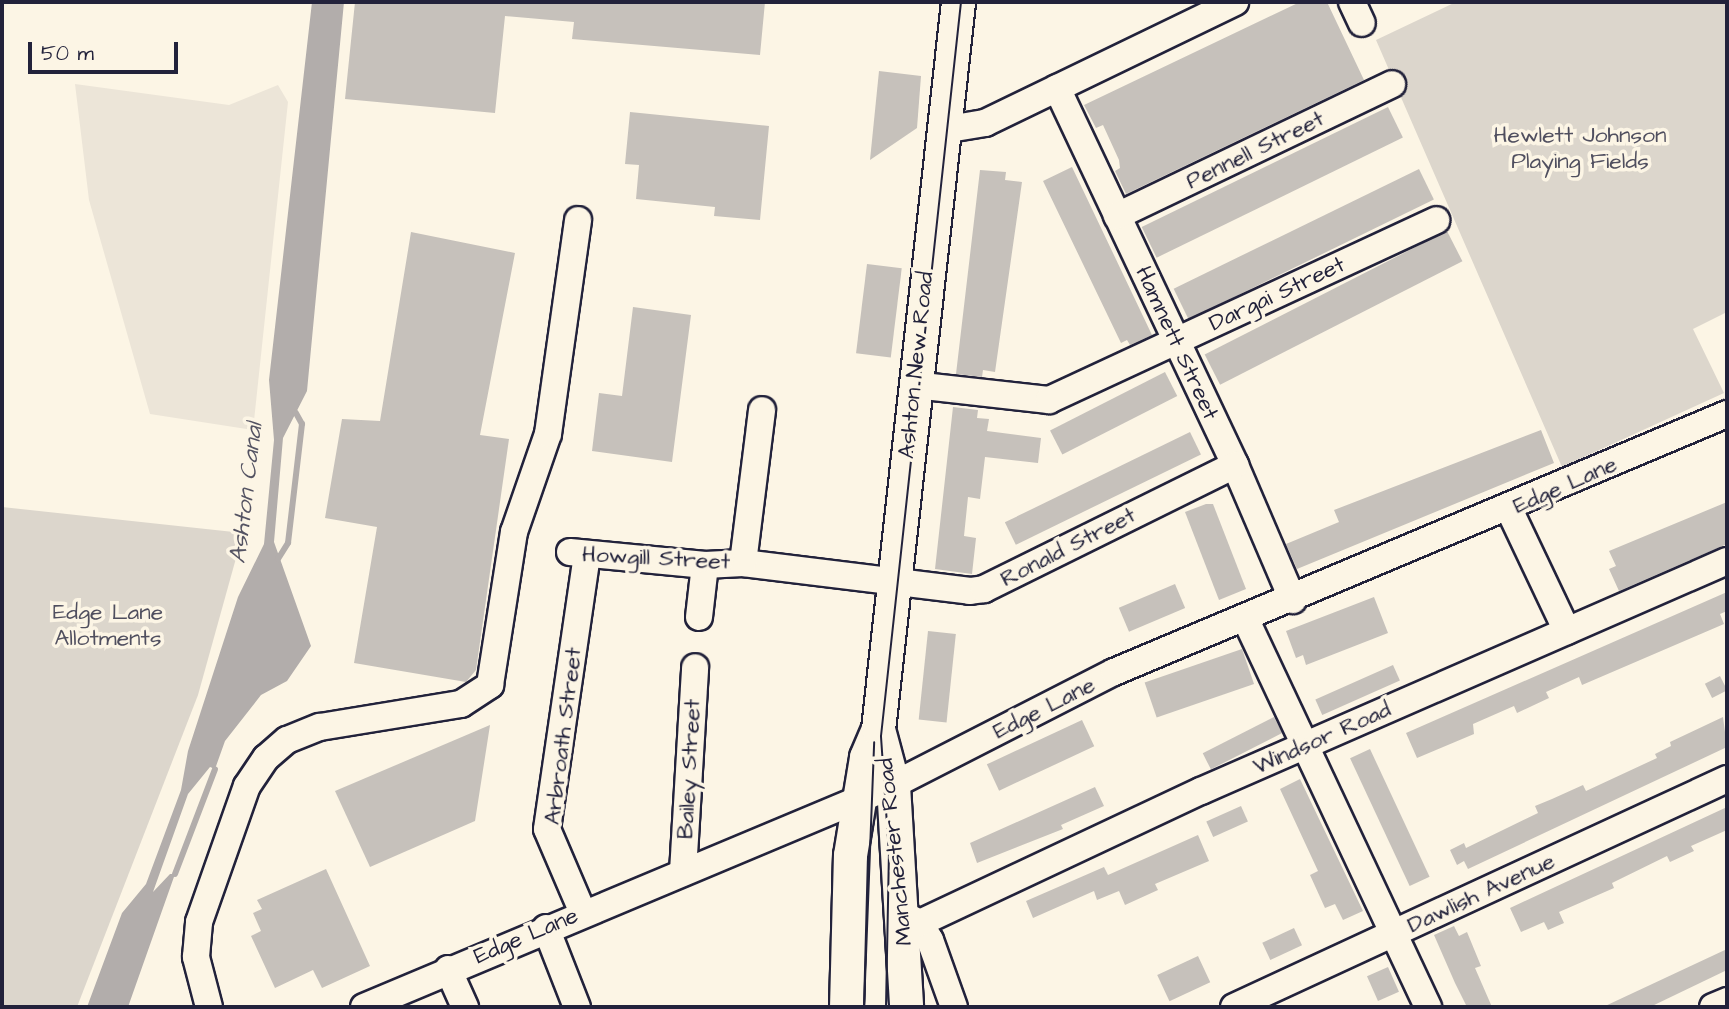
<!DOCTYPE html>
<style>
body{margin:0}
#map{position:relative;width:1729px;height:1009px;overflow:hidden;background:#fcf5e5;font-family:"Architects Daughter",sans-serif}
div>[style]{position:absolute}
[style*='--x']{left:calc(var(--x)*1px);top:calc(var(--y)*1px);width:calc(var(--w)*1px);rotate:calc(var(--a)*1deg)}
.built>*{inset:0;background:#ece5d8}
.green>*{inset:0;background:#dcd6cc}
.water>*{inset:0;background:#b2adab}
.stream>*{height:6px;margin:-3px;padding:0 3px;transform-origin:3px;border-radius:3px;background:#b2adab}
.building>*{inset:0;background:#c6c1bb;transform-origin:0 0}
.roads{filter:drop-shadow(2px 0 #22223b) drop-shadow(-2px 0 #22223b) drop-shadow(0 2px #22223b) drop-shadow(0 -2px #22223b)}
.minor>*{height:26px;margin:-13px;padding:0 13px;transform-origin:13px;border-radius:13px;background:#fcf5e5}
.major>*{height:33px;margin:-16.5px;padding:0 16.5px;transform-origin:16.5px;border-radius:16.5px;background:#fcf5e5}
.tram>*{height:2px;margin:-1px;padding:0 1px;transform-origin:1px;border-radius:1px;background:#22223b}
span{translate:-50% -50%;white-space:nowrap;text-align:center;line-height:1.15;-webkit-text-stroke:7px #fcf5e5;paint-order:stroke}
.park-label{font-size:23px;color:#504f5f}
.street-label{font-size:23px;color:#22223b}
.water-label{font-size:24px;color:#545362;font-style:italic}
.frame{position:absolute;inset:0;border:4px solid #22223b;pointer-events:none}
.scale{position:absolute;left:28px;top:42px;width:150px;height:32px;box-sizing:border-box;border:4px solid #22223b;border-top:0;padding-left:9px;font-size:21px;line-height:24px;white-space:nowrap;color:#22223b;-webkit-text-stroke:5px #fcf5e5;paint-order:stroke}
</style>
<div id="map">
<div class="built">
<div style="clip-path:polygon(75px 84px,229px 105px,278px 85px,288px 102px,253px 430px,150px 414px,89px 200px)"></div>
</div>
<div class="green">
<div style="clip-path:polygon(1456px 2px,1727px 2px,1727px 312px,1693px 329px,1724px 393px,1562px 467px,1376px 40px)"></div>
<div style="clip-path:polygon(2px 507px,243px 533px,198px 695px,77px 1007px,2px 1007px)"></div>
</div>
<div class="water">
<div style="clip-path:polygon(312px 2px,344px 2px,307px 391px,283px 438px,274px 542px,311px 646px,287px 681px,261px 695px,225px 741px,215px 769px,210px 767px,188px 794px,153px 892px,170px 874px,175px 874px,128px 1007px,87px 1007px,122px 913px,146px 884px,181px 790px,188px 751px,238px 597px,264px 544px,274px 440px,269px 380px)"></div>
</div>
<div class="stream">
<div style="--x:278;--y:559;--w:19;--a:-58"></div>
<div style="--x:288;--y:543;--w:120;--a:-83.3"></div>
<div style="--x:302;--y:424;--w:13;--a:-119"></div>
<div style="--x:175;--y:874;--w:112;--a:-69.1"></div>
</div>
<div class="building">
<div style="clip-path:polygon(355px 2px,765px 2px,760px 55px,572px 39px,574px 22px,505px 16px,495px 113px,345px 99px)"></div>
<div style="clip-path:polygon(1300px 2px,1327px 2px,1364px 80px,1126px 194px,1115px 171px,1120px 168px,1119px 160px,1103px 125px,1096px 128px,1084px 105px)"></div>
<div style="clip-path:polygon(879px 71px,921px 76px,917px 128px,870px 160px)"></div>
<div style="left:1388px;top:107px;width:34px;height:274px;rotate:64deg"></div>
<div style="clip-path:polygon(630px 112px,769px 126px,760px 220px,714px 216px,715px 207px,636px 199px,639px 165px,625px 164px)"></div>
<div style="clip-path:polygon(1072px 167px,1152px 335px,1130px 345px,1127px 340px,1121px 343px,1043px 181px)"></div>
<div style="left:1419px;top:169px;width:34px;height:273px;rotate:64deg"></div>
<div style="clip-path:polygon(980px 170px,1006px 172px,1005px 180px,1022px 182px,995px 372px,983px 370px,982px 377px,956px 374px)"></div>
<div style="left:1447px;top:231px;width:34px;height:272px;rotate:63deg"></div>
<div style="clip-path:polygon(411px 232px,515px 253px,480px 435px,509px 439px,476px 670px,466px 682px,354px 663px,377px 527px,325px 518px,342px 419px,380px 421px)"></div>
<div style="left:867px;top:264px;width:35px;height:90px;rotate:7deg"></div>
<div style="clip-path:polygon(633px 307px,691px 315px,672px 462px,592px 451px,599px 393px,622px 396px)"></div>
<div style="left:1165px;top:372px;width:27px;height:129px;rotate:63deg"></div>
<div style="clip-path:polygon(953px 407px,978px 410px,977px 418px,989px 419px,987px 431px,1041px 438px,1038px 463px,985px 457px,980px 499px,968px 497px,964px 536px,976px 538px,972px 574px,935px 569px)"></div>
<div style="clip-path:polygon(1541px 430px,1554px 463px,1297px 569px,1286px 544px,1339px 522px,1334px 510px)"></div>
<div style="left:1190px;top:432px;width:25px;height:206px;rotate:64deg"></div>
<div style="clip-path:polygon(1727px 502px,1727px 544px,1619px 591px,1609px 569px,1616px 566px,1609px 551px)"></div>
<div style="clip-path:polygon(1206px 504px,1213px 504px,1246px 589px,1219px 600px,1185px 512px)"></div>
<div style="left:1175px;top:584px;width:26px;height:61px;rotate:67deg"></div>
<div style="clip-path:polygon(1727px 592px,1727px 611px,1720px 614px,1724px 624px,1582px 685px,1579px 677px,1546px 692px,1549px 698px,1517px 713px,1514px 706px,1473px 724px,1474px 734px,1417px 758px,1406px 733px)"></div>
<div style="clip-path:polygon(1374px 597px,1388px 633px,1306px 665px,1303px 655px,1296px 658px,1286px 631px)"></div>
<div style="left:928px;top:631px;width:28px;height:89px;rotate:6deg"></div>
<div style="left:1242px;top:649px;width:37px;height:103px;rotate:71deg"></div>
<div style="left:1393px;top:665px;width:17px;height:85px;rotate:66deg"></div>
<div style="left:1720px;top:676px;width:16px;height:17px;rotate:63deg"></div>
<div style="left:1274px;top:717px;width:18px;height:80px;rotate:63deg"></div>
<div style="clip-path:polygon(1723px 717px,1727px 747px,1468px 869px,1464px 861px,1457px 865px,1450px 850px,1464px 843px,1466px 848px,1538px 813px,1535px 806px,1552px 799px,1583px 785px,1586px 791px,1657px 758px,1655px 754px,1671px 746px,1670px 742px)"></div>
<div style="left:1082px;top:720px;width:29px;height:105px;rotate:65deg"></div>
<div style="clip-path:polygon(490px 725px,475px 821px,370px 867px,335px 791px)"></div>
<div style="left:1370px;top:749px;width:141px;height:22px;rotate:65deg"></div>
<div style="clip-path:polygon(1300px 779px,1363px 911px,1343px 920px,1335px 904px,1325px 908px,1310px 875px,1318px 871px,1280px 789px)"></div>
<div style="clip-path:polygon(1095px 787px,1104px 806px,1061px 825px,1063px 829px,977px 863px,970px 843px)"></div>
<div style="left:1241px;top:806px;width:17px;height:38px;rotate:66deg"></div>
<div style="clip-path:polygon(1727px 807px,1727px 830px,1691px 846px,1694px 851px,1670px 862px,1667px 856px,1612px 883px,1614px 888px,1559px 912px,1564px 923px,1548px 930px,1544px 922px,1521px 932px,1510px 908px)"></div>
<div style="clip-path:polygon(1198px 835px,1209px 861px,1155px 884px,1158px 890px,1125px 905px,1119px 891px,1097px 900px,1094px 891px,1033px 918px,1026px 901px,1104px 867px,1108px 875px)"></div>
<div style="clip-path:polygon(326px 869px,370px 966px,322px 988px,313px 970px,275px 988px,251px 936px,261px 931px,253px 913px,262px 909px,257px 900px)"></div>
<div style="clip-path:polygon(1454px 926px,1459px 936px,1467px 932px,1481px 966px,1475px 968px,1492px 1007px,1467px 1007px,1455px 983px,1434px 935px)"></div>
<div style="left:1294px;top:928px;width:19px;height:35px;rotate:65deg"></div>
<div style="clip-path:polygon(1727px 949px,1727px 970px,1650px 1007px,1603px 1007px)"></div>
<div style="left:1198px;top:956px;width:29px;height:45px;rotate:65deg"></div>
<div style="left:1388px;top:967px;width:27px;height:23px;rotate:66deg"></div>
</div>
<div class="roads">
<div class="minor">
<div style="--x:1352;--y:2;--w:23;--a:65"></div>
<div style="--x:1057;--y:88;--w:417;--a:64.7"></div>
<div style="--x:1235;--y:465;--w:147;--a:66.8"></div>
<div style="--x:943;--y:130;--w:43;--a:-9.5"></div>
<div style="--x:985;--y:123;--w:278;--a:-25.8"></div>
<div style="--x:1117;--y:216;--w:305;--a:-25.6"></div>
<div style="--x:915;--y:385;--w:135;--a:6.4"></div>
<div style="--x:1049;--y:400;--w:427;--a:-24.9"></div>
<div style="--x:1509;--y:509;--w:135;--a:64.6"></div>
<div style="--x:570;--y:552;--w:136;--a:5.5"></div>
<div style="--x:705;--y:565;--w:38;--a:-3"></div>
<div style="--x:743;--y:563;--w:229;--a:7"></div>
<div style="--x:970;--y:591;--w:14;--a:-8"></div>
<div style="--x:984;--y:589;--w:280;--a:-26.3"></div>
<div style="--x:743;--y:563;--w:154;--a:-82.9"></div>
<div style="--x:699;--y:617;--w:52;--a:-83.4"></div>
<div style="--x:1246;--y:620;--w:428;--a:64.8"></div>
<div style="--x:683;--y:872;--w:205;--a:-86.6"></div>
<div style="--x:583;--y:913;--w:91;--a:-113.2"></div>
<div style="--x:547;--y:829;--w:278;--a:-81.7"></div>
<div style="--x:904;--y:915;--w:18;--a:27"></div>
<div style="--x:920;--y:923;--w:20;--a:60"></div>
<div style="--x:930;--y:940;--w:71;--a:70.3"></div>
<div style="--x:920;--y:923;--w:310;--a:-25.2"></div>
<div style="--x:1201;--y:791;--w:574;--a:-23.62"></div>
<div style="--x:546;--y:928;--w:85;--a:68.6"></div>
<div style="--x:448;--y:969;--w:42;--a:65.9"></div>
<div style="--x:209;--y:1007;--w:52;--a:-104.6"></div>
<div style="--x:196;--y:957;--w:35;--a:-85"></div>
<div style="--x:199;--y:922;--w:144;--a:-70.6"></div>
<div style="--x:247;--y:786;--w:34;--a:-56"></div>
<div style="--x:266;--y:758;--w:28;--a:-41"></div>
<div style="--x:287;--y:740;--w:35;--a:-22"></div>
<div style="--x:320;--y:727;--w:143;--a:-9.3"></div>
<div style="--x:461;--y:704;--w:35;--a:-33"></div>
<div style="--x:490;--y:685;--w:155;--a:-81.1"></div>
<div style="--x:514;--y:532;--w:104;--a:-70.9"></div>
<div style="--x:548;--y:434;--w:216;--a:-82"></div>
<div style="--x:364;--y:1007;--w:574;--a:-22.77"></div>
<div style="--x:893;--y:785;--w:248;--a:-27.1"></div>
<div style="--x:1114;--y:672;--w:665;--a:-22.83"></div>
<div style="--x:1234;--y:1007;--w:543;--a:-24.82"></div>
<div style="--x:1713;--y:1007;--w:15;--a:-23"></div>
</div>
<div class="major">
<div style="--x:878;--y:729;--w:58;--a:75"></div>
<div style="--x:893;--y:785;--w:222;--a:86.6"></div>
<div style="--x:846;--y:1007;--w:152;--a:-88.5"></div>
<div style="--x:850;--y:855;--w:99;--a:-80.7"></div>
<div style="--x:866;--y:757;--w:30;--a:-67"></div>
<div style="--x:878;--y:729;--w:731;--a:-83.72"></div>
</div>
</div>
<div class="tram">
<div style="--x:864;--y:1007;--w:265;--a:-87.8"></div>
<div style="--x:886;--y:1007;--w:153;--a:-88.9"></div>
<div style="--x:889;--y:854;--w:118;--a:-93.9"></div>
<div style="--x:881;--y:736;--w:738;--a:-83.78"></div>
</div>
<div class="park-label">
<span style="left:1580px;top:148px">Hewlett Johnson<br>Playing Fields</span>
<span style="left:108px;top:625px">Edge Lane<br>Allotments</span>
</div>
<div class="street-label">
<span style="left:1255px;top:150px;rotate:-26deg">Pennell Street</span>
<span style="left:1277px;top:294px;rotate:-25deg">Dargai Street</span>
<span style="left:1177px;top:343px;rotate:65deg">Hamnett Street</span>
<span style="left:916px;top:365px;rotate:-84deg">Ashton New Road</span>
<span style="left:1565px;top:485px;rotate:-24deg">Edge Lane</span>
<span style="left:1068px;top:547px;rotate:-27deg">Ronald Street</span>
<span style="left:656px;top:558px;rotate:3deg">Howgill Street</span>
<span style="left:1044px;top:708px;rotate:-27deg">Edge Lane</span>
<span style="left:563px;top:736px;rotate:-83deg">Arbroath Street</span>
<span style="left:1322px;top:738px;rotate:-24deg">Windsor Road</span>
<span style="left:689px;top:769px;rotate:-87deg">Bailey Street</span>
<span style="left:895px;top:852px;rotate:-96deg">Manchester Road</span>
<span style="left:1481px;top:893px;rotate:-25deg">Dawlish Avenue</span>
<span style="left:526px;top:936px;rotate:-23deg">Edge Lane</span>
</div>
<div class="water-label">
<span style="left:247px;top:493px;rotate:-83deg">Ashton Canal</span>
</div>
<div class="frame"></div>
<div class="scale">50 m</div>
</div>
